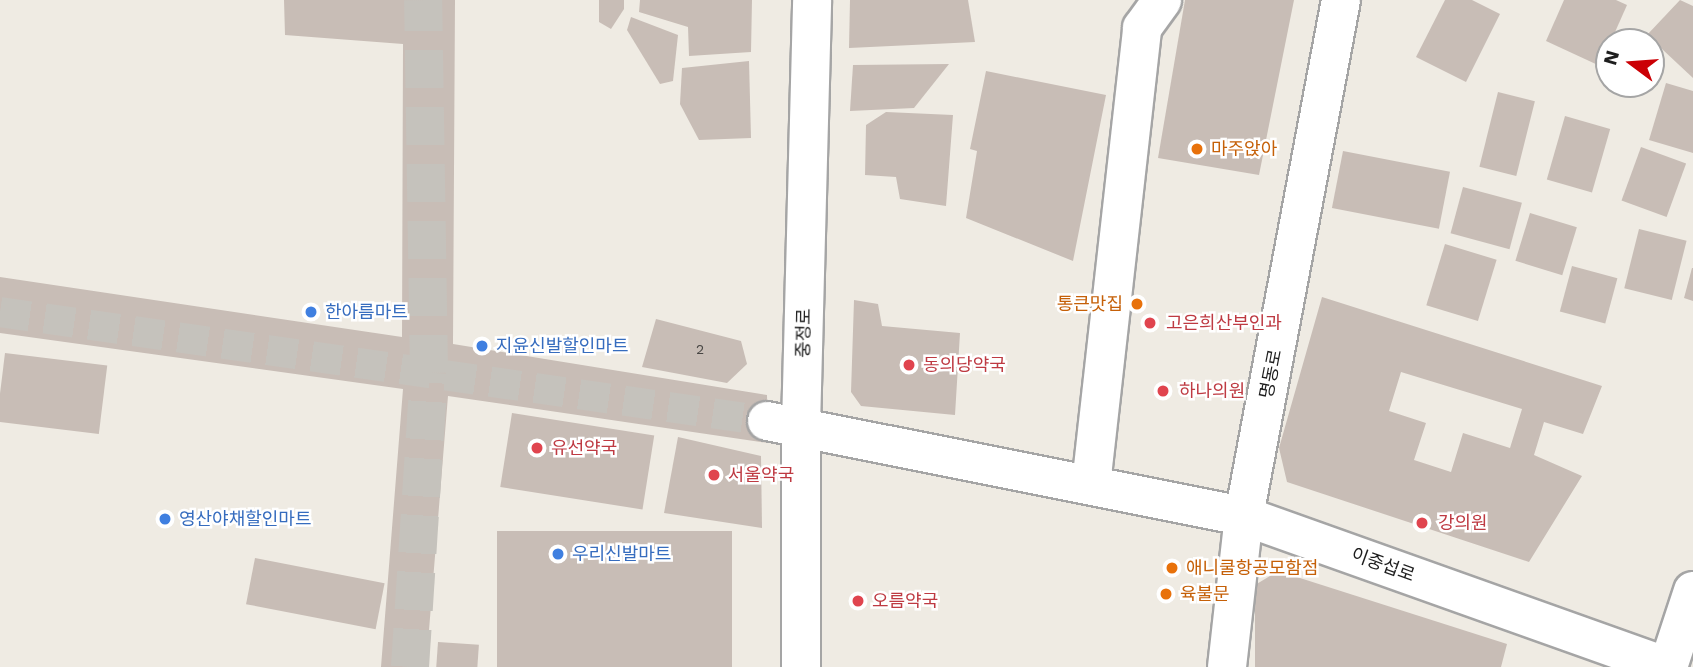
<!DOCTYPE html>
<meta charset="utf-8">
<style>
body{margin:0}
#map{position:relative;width:1693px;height:667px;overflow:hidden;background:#efebe3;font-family:"Work Sans","Noto Sans KR",sans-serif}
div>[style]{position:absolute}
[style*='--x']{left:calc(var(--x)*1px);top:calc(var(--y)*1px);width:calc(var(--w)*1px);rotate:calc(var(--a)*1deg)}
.building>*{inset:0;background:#c8bdb6;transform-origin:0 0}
.pedestrian-tunnel>*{height:30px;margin-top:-15px;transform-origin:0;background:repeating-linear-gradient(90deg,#c5c2bc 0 30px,transparent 0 45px)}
.minor-tunnel>*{height:38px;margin-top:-19px;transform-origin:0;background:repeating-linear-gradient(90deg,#c5c2bc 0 38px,transparent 0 57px)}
.roads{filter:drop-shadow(2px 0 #a5a5a5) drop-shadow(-2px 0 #a5a5a5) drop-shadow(0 2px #a5a5a5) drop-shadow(0 -2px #a5a5a5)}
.minor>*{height:38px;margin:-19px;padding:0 19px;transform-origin:19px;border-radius:19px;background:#fff}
.tertiary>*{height:38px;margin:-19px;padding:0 19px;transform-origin:19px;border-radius:19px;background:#fff}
.dots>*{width:19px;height:19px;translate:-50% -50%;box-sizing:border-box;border:4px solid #fff;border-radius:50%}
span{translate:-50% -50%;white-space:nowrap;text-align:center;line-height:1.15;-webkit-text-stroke:5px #fff;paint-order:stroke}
.number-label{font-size:14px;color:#484644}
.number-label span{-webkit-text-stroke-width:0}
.food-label{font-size:18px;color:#c56008}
.left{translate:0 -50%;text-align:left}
.right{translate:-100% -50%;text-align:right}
.shop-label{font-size:18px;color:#366cbe}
.health-label{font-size:18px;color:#be3a42}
.street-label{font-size:18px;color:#1e1e1e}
.north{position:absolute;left:1595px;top:28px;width:70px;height:70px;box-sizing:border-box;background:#fff;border:2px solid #a5a5a5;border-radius:50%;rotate:286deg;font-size:19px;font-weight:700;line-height:28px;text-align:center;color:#1e1e1e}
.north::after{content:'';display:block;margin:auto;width:24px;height:32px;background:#cb0005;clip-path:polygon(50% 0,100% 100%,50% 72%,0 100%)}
</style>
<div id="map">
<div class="building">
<div style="clip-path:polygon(284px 0,455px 0,453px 344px,767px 395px,768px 443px,448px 396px,426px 667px,381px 667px,403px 389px,0 333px,0 277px,402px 337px,403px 44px,285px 35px)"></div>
<div style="clip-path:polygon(599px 0,624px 0,624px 9px,611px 29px,599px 22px)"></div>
<div style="clip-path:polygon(640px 0,752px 0,751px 52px,689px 56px,688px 27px,639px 12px)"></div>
<div style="clip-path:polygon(850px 0,968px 0,975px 42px,849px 48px)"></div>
<div style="clip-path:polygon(1185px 0,1294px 0,1259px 175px,1158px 158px)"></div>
<div style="clip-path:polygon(1445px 0,1472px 0,1500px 14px,1466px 82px,1416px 57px)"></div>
<div style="clip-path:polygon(1564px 0,1616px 0,1627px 5px,1600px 66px,1546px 41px)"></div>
<div style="clip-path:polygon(1680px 0,1693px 6px,1693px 78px,1647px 35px)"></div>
<div style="clip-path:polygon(631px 17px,678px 35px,673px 81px,660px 84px,627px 30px)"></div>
<div style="clip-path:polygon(749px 61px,751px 138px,699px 140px,680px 104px,682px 68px)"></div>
<div style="clip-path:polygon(949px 64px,914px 108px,850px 111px,853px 65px)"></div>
<div style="clip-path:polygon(986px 71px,1106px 95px,1073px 261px,966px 218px,977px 151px,970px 149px)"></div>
<div style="clip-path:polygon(1666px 83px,1693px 91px,1693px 153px,1649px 140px)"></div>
<div style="left:1498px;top:92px;width:38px;height:77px;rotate:14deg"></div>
<div style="clip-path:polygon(886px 112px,953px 115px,946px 206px,900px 199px,896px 177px,865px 175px,866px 125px)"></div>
<div style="left:1565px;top:116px;width:47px;height:66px;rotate:16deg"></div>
<div style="left:1641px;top:147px;width:48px;height:57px;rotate:20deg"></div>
<div style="left:1343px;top:151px;width:109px;height:58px;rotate:11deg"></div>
<div style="left:1463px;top:187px;width:61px;height:48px;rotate:15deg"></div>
<div style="left:1530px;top:213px;width:49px;height:50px;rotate:17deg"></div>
<div style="left:1639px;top:229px;width:49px;height:61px;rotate:14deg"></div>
<div style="left:1445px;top:244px;width:54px;height:64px;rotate:17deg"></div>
<div style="left:1572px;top:266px;width:47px;height:47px;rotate:15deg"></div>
<div style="clip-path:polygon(1692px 268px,1693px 268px,1693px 301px,1684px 298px)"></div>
<div style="clip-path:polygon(evenodd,1322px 297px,1602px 386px,1583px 434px,1544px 422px,1534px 455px,1582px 476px,1529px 562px,1287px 482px,1279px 448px,1322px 297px,1401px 372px,1522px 409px,1510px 448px,1463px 433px,1451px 472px,1414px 460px,1426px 423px,1389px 411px,1401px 372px)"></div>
<div style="clip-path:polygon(854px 300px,878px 304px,882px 326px,960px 333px,955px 415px,861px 406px,851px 392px)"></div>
<div style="clip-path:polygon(656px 319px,741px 341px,747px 364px,727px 383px,642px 367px)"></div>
<div style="left:5px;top:353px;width:103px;height:69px;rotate:7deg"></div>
<div style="left:512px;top:413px;width:144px;height:75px;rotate:9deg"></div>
<div style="clip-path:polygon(678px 437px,761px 456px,762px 528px,664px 513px)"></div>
<div style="left:732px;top:531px;width:136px;height:235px;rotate:90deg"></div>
<div style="left:255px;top:558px;width:132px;height:47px;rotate:11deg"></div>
<div style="clip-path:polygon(1278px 571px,1507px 644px,1501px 667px,1255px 667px,1255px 585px)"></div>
<div style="left:438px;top:642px;width:41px;height:25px;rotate:4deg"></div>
</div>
<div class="pedestrian-tunnel">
<div style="--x:0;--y:312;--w:775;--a:8.09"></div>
</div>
<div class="minor-tunnel">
<div style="--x:410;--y:667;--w:295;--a:-86.3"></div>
<div style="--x:429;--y:373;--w:373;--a:-90.9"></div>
</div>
<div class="roads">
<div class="minor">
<div style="--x:767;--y:421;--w:486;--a:11.3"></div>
<div style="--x:1244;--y:516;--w:451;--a:19.6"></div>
<div style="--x:1091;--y:485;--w:460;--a:-83.6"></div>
<div style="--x:1142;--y:28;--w:34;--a:-54"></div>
<div style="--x:1227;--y:667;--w:152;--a:-83.6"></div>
<div style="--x:1244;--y:516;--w:525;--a:-79.35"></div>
<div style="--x:1668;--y:667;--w:80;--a:-71.8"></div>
</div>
<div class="tertiary">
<div style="--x:801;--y:667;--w:241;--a:-90"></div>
<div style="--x:801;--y:426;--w:426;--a:-88.5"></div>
</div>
</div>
<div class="dots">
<div style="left:1197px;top:149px;background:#e8710a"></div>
<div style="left:1137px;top:304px;background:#e8710a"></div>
<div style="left:311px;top:312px;background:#3f7fe0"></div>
<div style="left:1150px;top:323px;background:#e0444e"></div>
<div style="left:482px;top:346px;background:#3f7fe0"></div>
<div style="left:909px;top:365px;background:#e0444e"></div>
<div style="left:1163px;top:391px;background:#e0444e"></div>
<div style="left:537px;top:448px;background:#e0444e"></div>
<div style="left:714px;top:475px;background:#e0444e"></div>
<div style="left:165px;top:519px;background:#3f7fe0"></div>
<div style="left:1422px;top:523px;background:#e0444e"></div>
<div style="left:558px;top:554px;background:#3f7fe0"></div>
<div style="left:1172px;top:568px;background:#e8710a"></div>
<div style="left:1166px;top:594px;background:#e8710a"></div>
<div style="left:858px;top:601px;background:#e0444e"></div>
</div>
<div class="number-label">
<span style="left:700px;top:349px">2</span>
</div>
<div class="food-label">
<span class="left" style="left:1211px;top:149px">마주앉아</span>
<span class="right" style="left:1123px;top:304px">통큰맛집</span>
<span class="left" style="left:1186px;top:568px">애니쿨항공모함점</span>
<span class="left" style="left:1180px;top:594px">육불문</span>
</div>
<div class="shop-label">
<span class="left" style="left:325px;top:312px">한아름마트</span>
<span class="left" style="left:496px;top:346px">지윤신발할인마트</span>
<span class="left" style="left:179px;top:519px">영산야채할인마트</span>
<span class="left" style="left:572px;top:554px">우리신발마트</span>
</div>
<div class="health-label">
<span class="left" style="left:1166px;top:323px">고은희산부인과</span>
<span class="left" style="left:923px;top:365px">동의당약국</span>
<span class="left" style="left:1179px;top:391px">하나의원</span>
<span class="left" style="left:551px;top:448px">유선약국</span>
<span class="left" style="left:728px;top:475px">서울약국</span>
<span class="left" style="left:1438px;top:523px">강의원</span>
<span class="left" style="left:872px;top:601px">오름약국</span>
</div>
<div class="street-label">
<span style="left:804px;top:333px;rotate:-89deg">중정로</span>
<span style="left:1271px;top:374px;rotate:-79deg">명동로</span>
<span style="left:1383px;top:565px;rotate:20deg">이중섭로</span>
</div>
<div class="north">N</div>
</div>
